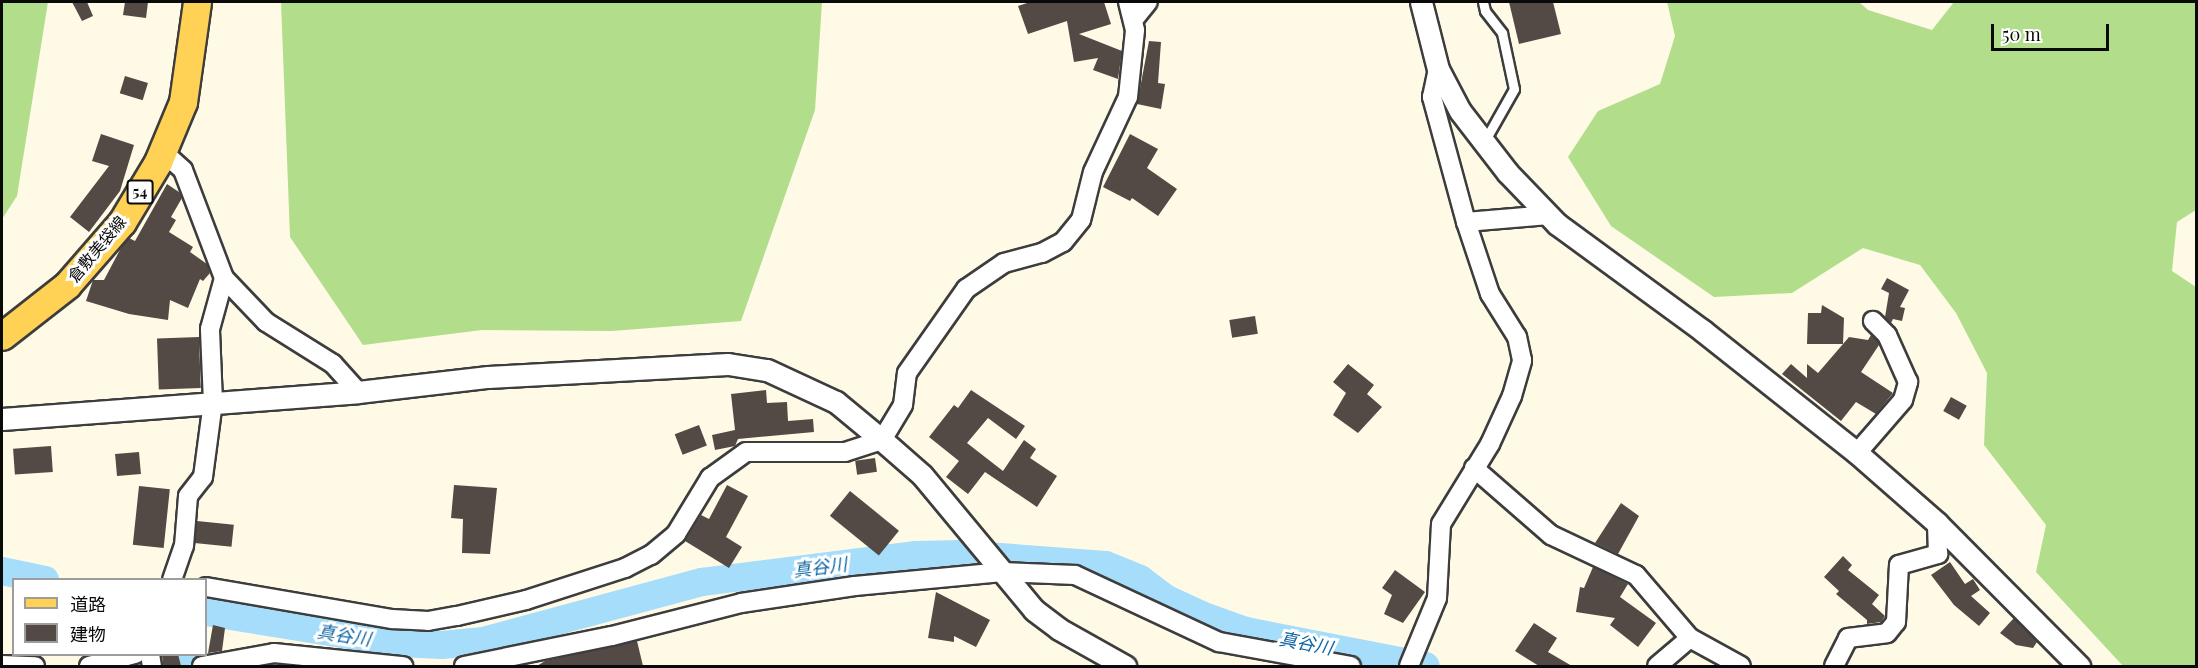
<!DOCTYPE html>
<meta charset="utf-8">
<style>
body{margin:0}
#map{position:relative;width:2198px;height:668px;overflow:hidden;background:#fffae6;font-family:"Playfair Display","Noto Sans JP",serif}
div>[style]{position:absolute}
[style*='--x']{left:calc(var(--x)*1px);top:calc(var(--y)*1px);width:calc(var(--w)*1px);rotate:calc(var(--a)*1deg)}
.forest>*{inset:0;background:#b2de8b}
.river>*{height:28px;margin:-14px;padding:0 14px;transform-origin:14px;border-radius:14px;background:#a6ddfb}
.building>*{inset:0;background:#534a45;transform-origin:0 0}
.roads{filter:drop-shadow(2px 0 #3d3d3d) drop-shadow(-2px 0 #3d3d3d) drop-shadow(0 2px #3d3d3d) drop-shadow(0 -2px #3d3d3d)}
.service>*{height:9px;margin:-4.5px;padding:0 4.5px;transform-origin:4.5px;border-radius:4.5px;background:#fff}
.minor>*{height:18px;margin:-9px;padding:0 9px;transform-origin:9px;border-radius:9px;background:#fff}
.tertiary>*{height:21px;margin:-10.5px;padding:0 10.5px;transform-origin:10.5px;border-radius:10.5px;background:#fff}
.primary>*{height:27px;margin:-13.5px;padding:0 13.5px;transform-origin:13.5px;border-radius:13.5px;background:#ffd256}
span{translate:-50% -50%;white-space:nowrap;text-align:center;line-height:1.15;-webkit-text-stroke:6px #fff;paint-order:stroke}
.shield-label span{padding:2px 4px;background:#fff;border:2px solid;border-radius:4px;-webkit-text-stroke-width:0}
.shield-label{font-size:15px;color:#0a0a0a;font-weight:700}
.street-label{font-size:16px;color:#0a0a0a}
.water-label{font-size:18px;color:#0b64a3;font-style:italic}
.frame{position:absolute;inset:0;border:3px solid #0a0a0a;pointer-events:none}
.legend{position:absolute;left:12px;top:578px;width:195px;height:78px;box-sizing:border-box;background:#fff;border:2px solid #9d9d9d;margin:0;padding:8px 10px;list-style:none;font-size:18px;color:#0a0a0a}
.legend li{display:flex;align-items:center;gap:12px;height:30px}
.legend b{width:30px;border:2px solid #9d9d9d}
.scale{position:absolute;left:1991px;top:24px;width:118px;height:27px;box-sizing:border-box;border:3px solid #0a0a0a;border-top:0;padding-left:8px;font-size:18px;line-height:21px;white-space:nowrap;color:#0a0a0a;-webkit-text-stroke:4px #fff;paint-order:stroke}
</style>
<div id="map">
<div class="forest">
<div style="clip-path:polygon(2px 2px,48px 2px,17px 196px,2px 219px)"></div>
<div style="clip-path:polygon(281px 2px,822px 2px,815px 110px,741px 321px,612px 331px,482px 330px,363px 345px,290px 237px)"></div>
<div style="clip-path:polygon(1667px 2px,1859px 2px,1868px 10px,1932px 30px,1954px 2px,2196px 2px,2196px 210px,2177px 222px,2172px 271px,2196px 287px,2196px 666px,2123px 666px,2036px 572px,2046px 525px,1984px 445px,1987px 373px,1956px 313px,1920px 265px,1863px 248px,1792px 293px,1714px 297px,1611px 226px,1568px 157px,1598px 111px,1660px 84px,1675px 36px)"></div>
</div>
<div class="river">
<div style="--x:2;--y:571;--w:44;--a:11.8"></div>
<div style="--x:206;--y:612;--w:194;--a:9.2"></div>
<div style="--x:398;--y:643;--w:44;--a:2.6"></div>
<div style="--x:442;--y:645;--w:41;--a:-5.6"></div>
<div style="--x:483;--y:641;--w:227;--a:-15.1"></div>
<div style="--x:702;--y:582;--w:216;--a:-7.2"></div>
<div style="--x:916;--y:555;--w:44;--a:-1.3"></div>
<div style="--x:960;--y:554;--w:146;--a:4.3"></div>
<div style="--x:1106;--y:565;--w:37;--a:22"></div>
<div style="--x:1140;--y:579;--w:34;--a:37"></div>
<div style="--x:1167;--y:599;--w:38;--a:25"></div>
<div style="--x:1201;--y:615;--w:48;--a:19.6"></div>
<div style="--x:1246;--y:631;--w:183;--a:11"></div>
<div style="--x:189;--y:666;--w:12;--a:-76"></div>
</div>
<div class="building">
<div style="clip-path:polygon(72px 2px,87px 2px,93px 16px,82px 21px)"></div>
<div style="clip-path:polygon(125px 2px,148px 2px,146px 18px,123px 15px)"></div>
<div style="clip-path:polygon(1030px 2px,1104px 2px,1111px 24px,1079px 34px,1122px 51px,1118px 79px,1093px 70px,1098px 58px,1074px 62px,1067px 21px,1028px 34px,1018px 6px)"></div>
<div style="clip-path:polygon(1509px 2px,1553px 2px,1561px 34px,1519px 44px)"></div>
<div style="clip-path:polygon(1149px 41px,1161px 42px,1158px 83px,1165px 84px,1161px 109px,1137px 104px)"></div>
<div style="left:125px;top:76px;width:24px;height:18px;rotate:17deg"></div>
<div style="clip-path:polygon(101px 134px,134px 145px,120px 191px,89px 232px,70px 217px,109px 166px,92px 161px)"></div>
<div style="clip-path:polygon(1130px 134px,1158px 149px,1147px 168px,1177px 189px,1158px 216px,1132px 198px,1130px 201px,1103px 187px)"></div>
<div style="clip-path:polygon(167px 184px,179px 192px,182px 198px,171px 217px,176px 220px,169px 232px,193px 247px,190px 252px,207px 264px,210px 273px,203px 281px,200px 279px,188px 308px,170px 300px,168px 320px,129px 314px,86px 301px,93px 280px,104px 280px,122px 246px,129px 238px,135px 241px)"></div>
<div style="clip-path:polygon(1887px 278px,1909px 290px,1900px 307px,1905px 308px,1902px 321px,1893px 319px,1891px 323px,1885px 317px,1889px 293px,1881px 289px)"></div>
<div style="clip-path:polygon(1822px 305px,1844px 318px,1843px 344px,1849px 337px,1868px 340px,1871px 335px,1878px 341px,1879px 345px,1861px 372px,1893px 393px,1876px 414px,1856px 402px,1841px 421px,1782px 374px,1791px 364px,1807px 378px,1807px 364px,1818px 373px,1843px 344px,1807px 344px,1808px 313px,1821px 313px)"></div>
<div style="left:1255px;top:316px;width:18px;height:26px;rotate:81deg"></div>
<div style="left:199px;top:337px;width:51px;height:42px;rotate:88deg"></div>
<div style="clip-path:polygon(1348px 364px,1374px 385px,1367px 394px,1382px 407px,1358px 433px,1333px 415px,1346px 393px,1333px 382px)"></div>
<div style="clip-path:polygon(766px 390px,767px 403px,787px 402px,788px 421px,813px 419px,814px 432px,738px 439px,735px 446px,715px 450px,712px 435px,735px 430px,731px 394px)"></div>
<div style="clip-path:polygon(971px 390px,1025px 426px,1016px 439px,988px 418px,967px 443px,1003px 471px,1024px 440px,1036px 449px,1030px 458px,1057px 476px,1037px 507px,985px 472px,968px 494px,946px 477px,959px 461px,929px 437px,954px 405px,958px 408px)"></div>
<div style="left:1951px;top:397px;width:18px;height:16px;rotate:29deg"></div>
<div style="left:699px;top:425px;width:22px;height:26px;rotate:69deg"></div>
<div style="left:51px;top:446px;width:26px;height:38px;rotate:86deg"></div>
<div style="left:139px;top:452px;width:22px;height:24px;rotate:85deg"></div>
<div style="left:875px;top:458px;width:14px;height:20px;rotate:82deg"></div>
<div style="clip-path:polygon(454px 485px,497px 488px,490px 554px,462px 553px,463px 519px,451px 518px)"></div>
<div style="clip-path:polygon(727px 485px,748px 496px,726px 537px,742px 547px,729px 568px,685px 541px,701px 515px,709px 519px)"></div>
<div style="left:139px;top:486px;width:31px;height:59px;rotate:6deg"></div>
<div style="left:850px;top:491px;width:63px;height:32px;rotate:39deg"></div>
<div style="clip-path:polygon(1621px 503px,1639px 516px,1618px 554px,1595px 543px)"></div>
<div style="left:197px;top:521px;width:37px;height:22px;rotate:6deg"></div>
<div style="clip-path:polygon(1843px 556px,1852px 565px,1848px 570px,1879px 595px,1872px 604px,1885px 616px,1881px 622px,1867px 624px,1867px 620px,1836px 594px,1839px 591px,1824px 577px)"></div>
<div style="clip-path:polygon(1950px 562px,1965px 584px,1973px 579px,1980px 590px,1971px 596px,1990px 613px,1979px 626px,1954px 605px,1931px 575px)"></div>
<div style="clip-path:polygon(1593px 567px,1628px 584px,1620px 597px,1656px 623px,1638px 647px,1610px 625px,1615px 618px,1576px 612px,1580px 587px,1584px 588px)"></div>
<div style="clip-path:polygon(1395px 570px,1425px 592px,1403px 623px,1384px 614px,1392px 595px,1382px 588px)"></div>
<div style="clip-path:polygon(936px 592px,990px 620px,976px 647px,954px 636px,954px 642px,928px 638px)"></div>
<div style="clip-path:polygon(2014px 618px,2037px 642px,2033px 648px,2016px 645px,2000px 633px)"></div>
<div style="clip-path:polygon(1534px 623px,1557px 638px,1548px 652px,1572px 666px,1539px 666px,1515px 651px)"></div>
<div style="clip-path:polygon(213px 625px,225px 628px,222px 651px,208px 653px)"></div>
<div style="clip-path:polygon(637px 641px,643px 666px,537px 666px,545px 661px)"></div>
<div style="clip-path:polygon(178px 654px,181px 666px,163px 666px,162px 655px)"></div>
</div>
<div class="roads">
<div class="service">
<div style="--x:1483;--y:2;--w:9;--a:77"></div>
<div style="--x:1485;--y:11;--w:28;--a:52"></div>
<div style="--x:1502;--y:33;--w:57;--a:77.9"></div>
<div style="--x:1514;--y:89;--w:61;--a:119.5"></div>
</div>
<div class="minor">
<div style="--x:1134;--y:19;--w:22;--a:-51"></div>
<div style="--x:162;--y:151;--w:28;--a:42"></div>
<div style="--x:183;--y:170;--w:116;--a:69.2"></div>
<div style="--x:224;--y:278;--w:61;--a:46.3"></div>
<div style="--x:266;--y:322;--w:79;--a:32.1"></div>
<div style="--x:333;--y:364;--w:38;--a:48"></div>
<div style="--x:1466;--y:222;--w:83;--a:-4.8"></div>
<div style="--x:1857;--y:453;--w:70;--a:-49"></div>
<div style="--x:1903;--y:400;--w:19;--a:-74"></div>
<div style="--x:1908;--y:382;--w:51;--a:-114.1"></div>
<div style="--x:1887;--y:335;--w:20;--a:-135"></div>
<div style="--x:1474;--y:468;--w:102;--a:41"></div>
<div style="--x:1551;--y:535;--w:94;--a:25.2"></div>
<div style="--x:1636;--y:575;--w:83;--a:49.4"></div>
<div style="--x:1690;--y:638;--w:43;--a:139.7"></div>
<div style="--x:172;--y:580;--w:36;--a:-71"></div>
<div style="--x:184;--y:546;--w:50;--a:-85.4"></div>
<div style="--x:188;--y:496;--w:24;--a:-52"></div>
<div style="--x:203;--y:477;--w:76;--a:-82.4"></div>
<div style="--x:213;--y:402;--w:73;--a:-92.4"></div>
<div style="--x:210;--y:329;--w:53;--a:-74.6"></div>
<div style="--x:206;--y:587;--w:189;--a:9.8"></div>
<div style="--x:392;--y:619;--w:36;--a:3"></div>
<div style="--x:428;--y:621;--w:29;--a:-10"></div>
<div style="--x:457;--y:616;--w:71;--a:-13.1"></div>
<div style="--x:526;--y:600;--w:104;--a:-17.9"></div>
<div style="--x:625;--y:568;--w:29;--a:-27"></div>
<div style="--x:651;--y:555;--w:33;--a:-40"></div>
<div style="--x:676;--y:534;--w:66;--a:-58.7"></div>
<div style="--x:710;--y:478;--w:44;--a:-35.8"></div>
<div style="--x:746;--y:452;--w:99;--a:0"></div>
<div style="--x:845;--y:452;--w:39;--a:-18"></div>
<div style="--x:882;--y:440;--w:41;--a:-59"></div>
<div style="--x:903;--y:405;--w:32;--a:-83"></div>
<div style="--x:907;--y:373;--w:103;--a:-54.9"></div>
<div style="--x:966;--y:289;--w:46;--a:-34.4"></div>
<div style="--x:1004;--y:263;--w:39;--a:-15"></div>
<div style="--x:1042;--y:253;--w:24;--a:-28"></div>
<div style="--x:1063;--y:242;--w:28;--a:-51"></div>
<div style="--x:1081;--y:220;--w:49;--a:-76"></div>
<div style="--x:1093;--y:172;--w:83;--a:-65"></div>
<div style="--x:1128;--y:97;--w:67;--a:-84"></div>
<div style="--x:1135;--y:30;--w:29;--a:-104"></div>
<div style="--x:1690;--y:638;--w:58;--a:28.8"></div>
<div style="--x:150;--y:654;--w:12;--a:81"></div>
<div style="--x:2;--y:665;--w:33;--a:2"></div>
<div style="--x:89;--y:666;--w:48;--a:-14.6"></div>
<div style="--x:202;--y:666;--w:73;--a:-10.2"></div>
<div style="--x:274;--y:653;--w:130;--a:5.8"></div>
<div style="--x:464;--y:666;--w:151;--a:-11.5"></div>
<div style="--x:612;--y:636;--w:133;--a:-14.3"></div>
<div style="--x:741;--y:603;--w:115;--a:-8.5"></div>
<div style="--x:855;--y:586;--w:148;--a:-5.4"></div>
<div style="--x:1002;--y:572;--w:73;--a:2.4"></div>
<div style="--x:1075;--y:575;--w:159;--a:25"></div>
<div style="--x:1219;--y:642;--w:134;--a:10.3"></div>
<div style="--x:1409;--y:666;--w:74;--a:-67.6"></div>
<div style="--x:1437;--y:598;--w:74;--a:-86.9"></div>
<div style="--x:1441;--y:524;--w:94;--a:-58.5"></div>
<div style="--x:1490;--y:444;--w:53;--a:-65.4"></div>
<div style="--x:1512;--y:396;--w:37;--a:-74"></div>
<div style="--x:1522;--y:360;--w:24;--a:-102"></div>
<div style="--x:1517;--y:337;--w:51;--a:-122.1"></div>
<div style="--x:1490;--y:294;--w:76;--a:-108.4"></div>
<div style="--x:1466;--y:222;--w:130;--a:-105.2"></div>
<div style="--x:1432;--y:97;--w:29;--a:-78"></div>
<div style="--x:1834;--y:666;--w:31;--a:-63"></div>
<div style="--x:1848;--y:638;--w:39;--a:-7"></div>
<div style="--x:1887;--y:633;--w:14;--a:-51"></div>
<div style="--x:1896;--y:622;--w:57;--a:-87"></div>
<div style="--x:1899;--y:565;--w:41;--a:-15.8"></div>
<div style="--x:1938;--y:554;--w:31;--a:-92"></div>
</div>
<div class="tertiary">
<div style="--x:1421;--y:2;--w:69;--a:75.8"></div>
<div style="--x:1438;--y:69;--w:47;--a:62.4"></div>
<div style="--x:1460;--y:111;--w:78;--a:52.3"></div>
<div style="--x:1508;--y:173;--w:71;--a:46.1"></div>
<div style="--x:1557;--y:224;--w:181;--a:36.2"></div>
<div style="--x:1703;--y:331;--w:196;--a:38.4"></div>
<div style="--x:1857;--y:453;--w:106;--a:41.2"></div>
<div style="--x:1937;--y:523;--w:202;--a:45.2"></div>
<div style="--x:2;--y:419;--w:357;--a:-4.3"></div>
<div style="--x:358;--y:392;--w:131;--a:-6.6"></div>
<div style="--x:488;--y:377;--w:240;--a:-3.1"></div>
<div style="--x:728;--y:364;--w:39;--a:9"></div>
<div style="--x:767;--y:370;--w:76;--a:24.9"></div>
<div style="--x:836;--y:402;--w:60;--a:39.6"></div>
<div style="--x:882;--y:440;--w:53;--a:41.2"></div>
<div style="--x:922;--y:475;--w:175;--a:50.3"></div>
<div style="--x:1034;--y:610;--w:31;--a:37"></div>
<div style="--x:1059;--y:629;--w:76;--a:29.3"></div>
</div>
<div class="primary">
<div style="--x:2;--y:336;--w:83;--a:-38.1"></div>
<div style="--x:67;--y:285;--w:84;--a:-48.9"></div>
<div style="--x:122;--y:222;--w:70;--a:-59"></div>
<div style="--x:158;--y:162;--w:65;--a:-67.4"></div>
<div style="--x:183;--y:102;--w:101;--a:-82"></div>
</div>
</div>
<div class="shield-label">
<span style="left:140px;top:192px">54</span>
</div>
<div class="street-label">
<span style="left:97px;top:249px;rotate:-50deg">倉敷美袋線</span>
</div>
<div class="water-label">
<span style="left:820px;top:567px;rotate:-7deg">真谷川</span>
<span style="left:344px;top:635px;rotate:9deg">真谷川</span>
<span style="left:1306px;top:643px;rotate:11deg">真谷川</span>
</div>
<div class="frame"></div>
<ul class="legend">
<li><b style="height:8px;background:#ffd256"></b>道路</li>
<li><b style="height:16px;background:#534a45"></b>建物</li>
</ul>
<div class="scale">50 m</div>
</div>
